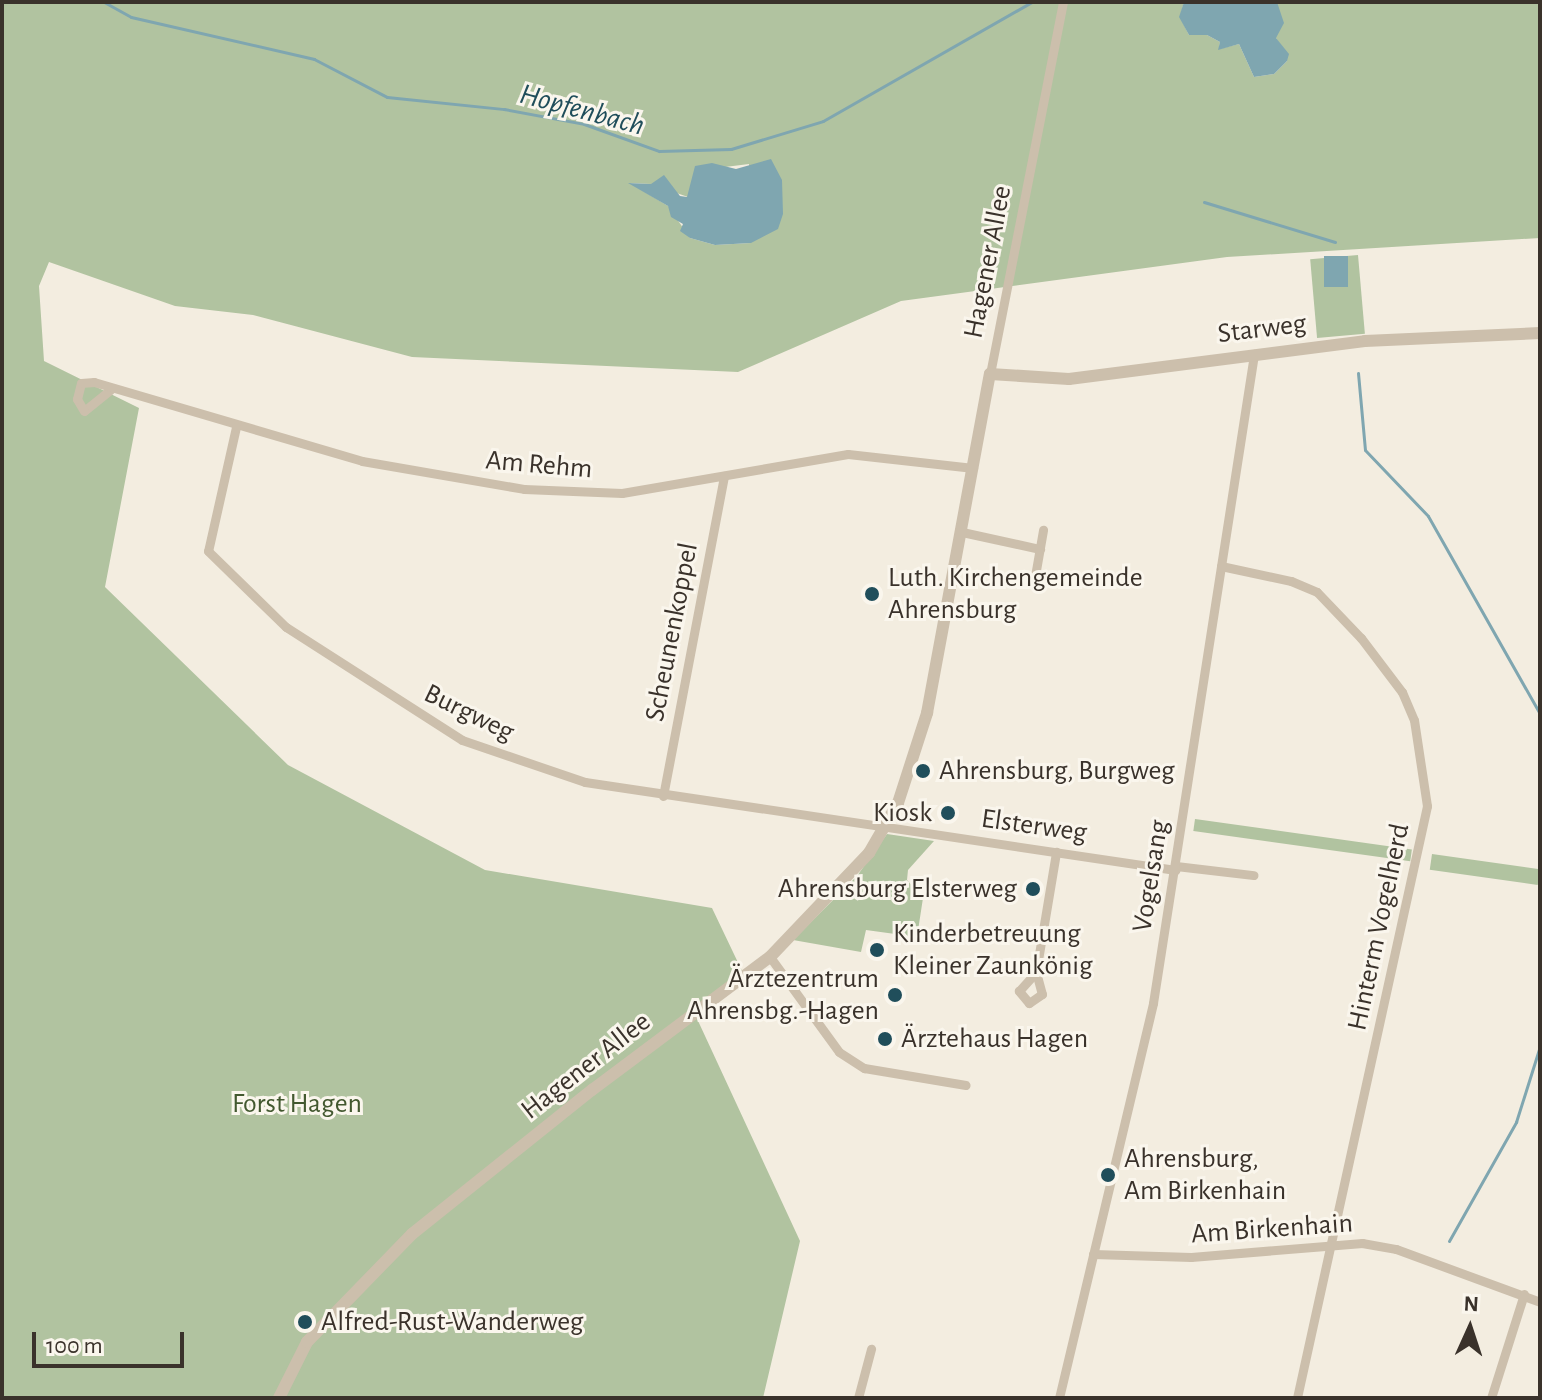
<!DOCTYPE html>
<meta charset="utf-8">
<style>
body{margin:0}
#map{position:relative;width:1542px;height:1400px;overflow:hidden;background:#f3ede0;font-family:"Alegreya Sans",sans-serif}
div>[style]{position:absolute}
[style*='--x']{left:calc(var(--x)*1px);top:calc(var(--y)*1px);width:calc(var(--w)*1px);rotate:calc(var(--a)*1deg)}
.green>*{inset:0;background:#b1c3a0;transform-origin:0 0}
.water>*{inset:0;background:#7fa6b0;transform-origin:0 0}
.stream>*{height:3px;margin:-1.5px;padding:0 1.5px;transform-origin:1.5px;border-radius:1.5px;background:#7fa6b0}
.minor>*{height:9px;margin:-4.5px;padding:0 4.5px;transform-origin:4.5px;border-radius:4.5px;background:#ccbfac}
.tertiary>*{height:12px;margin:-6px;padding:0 6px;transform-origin:6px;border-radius:6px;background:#ccbfac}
.dots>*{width:22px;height:22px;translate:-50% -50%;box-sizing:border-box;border:4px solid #faf6ed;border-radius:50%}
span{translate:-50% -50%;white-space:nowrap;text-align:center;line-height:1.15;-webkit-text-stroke:6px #faf6ed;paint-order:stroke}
.street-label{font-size:28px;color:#3a322b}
.poi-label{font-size:28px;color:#3a322b}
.left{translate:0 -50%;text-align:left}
.right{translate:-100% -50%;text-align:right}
.park-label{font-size:28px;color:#42582f}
.water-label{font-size:30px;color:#204e5b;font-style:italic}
.frame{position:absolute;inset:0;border:4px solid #3a322b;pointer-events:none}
.north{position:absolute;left:1430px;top:1288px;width:80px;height:80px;-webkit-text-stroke:6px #faf6ed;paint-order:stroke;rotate:3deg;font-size:22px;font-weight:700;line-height:32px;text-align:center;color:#3a322b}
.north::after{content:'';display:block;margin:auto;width:28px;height:36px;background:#3a322b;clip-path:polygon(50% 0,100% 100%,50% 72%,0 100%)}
.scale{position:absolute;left:32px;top:1332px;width:152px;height:36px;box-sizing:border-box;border:4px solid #3a322b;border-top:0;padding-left:10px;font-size:24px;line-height:28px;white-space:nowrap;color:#3a322b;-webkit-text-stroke:6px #faf6ed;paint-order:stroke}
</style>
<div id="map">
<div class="green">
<div style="clip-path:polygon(evenodd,2px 2px,1184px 2px,1180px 17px,1189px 35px,1207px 35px,1220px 42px,1219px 49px,1239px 44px,1254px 77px,1274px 74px,1287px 61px,1276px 38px,1277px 2px,1540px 2px,1540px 238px,1227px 257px,901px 301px,738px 372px,412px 357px,253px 315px,175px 306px,49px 262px,39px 286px,44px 361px,139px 408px,105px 587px,288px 765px,485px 870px,712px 908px,743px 973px,693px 1010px,800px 1241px,763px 1398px,2px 1398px,2px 2px,749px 164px,751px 243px,715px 245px,690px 238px,668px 206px,630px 183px,651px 184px,688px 197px,693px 182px,717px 168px,749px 164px)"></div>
<div style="left:1358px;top:255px;width:79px;height:48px;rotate:85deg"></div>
<div style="left:1195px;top:819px;width:219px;height:12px;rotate:8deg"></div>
<div style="clip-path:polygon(887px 834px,934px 841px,908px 870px,907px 880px,923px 898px,917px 937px,866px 930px,861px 952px,793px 940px,857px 876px)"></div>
<div style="left:1432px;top:854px;width:109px;height:16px;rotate:8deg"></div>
</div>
<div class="water">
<div style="clip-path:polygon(1184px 2px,1277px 2px,1284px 23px,1276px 38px,1289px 54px,1287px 61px,1274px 74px,1254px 77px,1239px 44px,1218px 50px,1220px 42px,1207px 35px,1189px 35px,1179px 17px)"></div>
<div style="clip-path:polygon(771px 159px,782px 180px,783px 214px,778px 229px,751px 243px,715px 245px,690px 238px,680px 231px,683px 224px,671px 217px,668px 206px,628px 183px,651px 184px,664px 175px,680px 196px,687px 197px,695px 166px,712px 163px,736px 169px)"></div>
<div style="left:1324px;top:256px;width:24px;height:31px"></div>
</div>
<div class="stream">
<div style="--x:104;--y:2;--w:31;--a:29"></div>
<div style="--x:131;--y:17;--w:188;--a:12.9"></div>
<div style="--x:314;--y:59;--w:82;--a:27.5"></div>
<div style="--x:387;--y:97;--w:118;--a:5.9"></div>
<div style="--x:504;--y:109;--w:81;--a:10.6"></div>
<div style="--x:584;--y:124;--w:80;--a:19.8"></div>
<div style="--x:659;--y:151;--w:72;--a:-1.6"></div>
<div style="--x:731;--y:149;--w:96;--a:-16.9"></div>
<div style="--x:823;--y:121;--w:241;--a:-29.7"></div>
<div style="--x:1204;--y:202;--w:137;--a:17"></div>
<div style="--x:1358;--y:373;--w:77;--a:84.8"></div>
<div style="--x:1365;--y:450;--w:91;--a:46.3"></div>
<div style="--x:1428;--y:516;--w:227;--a:60.5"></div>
<div style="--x:1449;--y:1241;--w:137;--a:-60.6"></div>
<div style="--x:1516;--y:1122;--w:80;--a:-72.5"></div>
</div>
<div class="minor">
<div style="--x:990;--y:374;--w:379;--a:-78.9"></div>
<div style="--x:110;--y:390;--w:33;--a:141"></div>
<div style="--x:84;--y:411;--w:14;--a:-120"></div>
<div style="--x:77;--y:399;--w:16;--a:-76"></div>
<div style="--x:81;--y:383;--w:13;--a:-4"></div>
<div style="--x:94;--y:382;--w:279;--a:16.4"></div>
<div style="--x:362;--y:461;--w:164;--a:9.8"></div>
<div style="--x:524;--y:489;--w:98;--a:2.3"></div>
<div style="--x:622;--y:493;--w:229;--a:-9.8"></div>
<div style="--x:848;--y:454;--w:126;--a:6.4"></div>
<div style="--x:236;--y:427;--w:127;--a:102.7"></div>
<div style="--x:208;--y:551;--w:109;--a:44.3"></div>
<div style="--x:286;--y:627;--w:209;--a:32.7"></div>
<div style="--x:462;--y:740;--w:130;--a:18.9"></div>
<div style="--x:585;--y:782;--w:597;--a:8.48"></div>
<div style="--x:962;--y:532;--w:80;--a:12.3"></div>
<div style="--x:1221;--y:566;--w:72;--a:12.1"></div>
<div style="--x:1291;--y:581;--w:28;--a:23"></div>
<div style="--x:1317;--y:592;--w:64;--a:46.3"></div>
<div style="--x:1361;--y:638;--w:68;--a:52.8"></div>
<div style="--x:1402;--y:692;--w:30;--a:67"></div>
<div style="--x:1414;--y:720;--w:87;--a:81.4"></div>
<div style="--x:1427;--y:806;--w:606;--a:102.39"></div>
<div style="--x:1035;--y:576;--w:47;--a:-80.1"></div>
<div style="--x:663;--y:796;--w:326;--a:-79.2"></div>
<div style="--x:1176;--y:866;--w:78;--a:6.7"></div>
<div style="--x:770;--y:957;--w:117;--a:54"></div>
<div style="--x:839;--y:1052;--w:30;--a:33"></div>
<div style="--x:864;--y:1068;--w:103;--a:9.5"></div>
<div style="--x:1036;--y:972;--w:23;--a:75"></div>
<div style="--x:1042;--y:994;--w:16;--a:145"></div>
<div style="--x:1029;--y:1003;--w:16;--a:-130"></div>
<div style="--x:1019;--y:991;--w:25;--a:-48"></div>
<div style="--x:1036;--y:972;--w:122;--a:-80.5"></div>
<div style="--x:1093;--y:1254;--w:98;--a:1.8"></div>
<div style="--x:1191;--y:1257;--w:172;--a:-4.7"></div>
<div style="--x:1362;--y:1243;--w:35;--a:10"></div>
<div style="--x:1396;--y:1249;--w:153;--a:20.2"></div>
<div style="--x:858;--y:1398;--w:51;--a:-75.1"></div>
<div style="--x:1059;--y:1398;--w:406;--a:-76.6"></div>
<div style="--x:1153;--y:1003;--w:657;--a:-81.15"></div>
<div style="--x:1491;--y:1398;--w:109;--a:-72.4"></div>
</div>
<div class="tertiary">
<div style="--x:279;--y:1398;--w:63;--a:-63.4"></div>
<div style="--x:307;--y:1342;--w:151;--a:-45.8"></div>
<div style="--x:412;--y:1234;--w:231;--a:-38.7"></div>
<div style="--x:592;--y:1090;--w:222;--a:-36.8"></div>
<div style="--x:770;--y:957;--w:144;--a:-46.4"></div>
<div style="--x:869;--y:853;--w:58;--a:-59.9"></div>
<div style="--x:898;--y:803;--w:95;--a:-72.1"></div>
<div style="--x:927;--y:713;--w:345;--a:-79.5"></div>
<div style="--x:990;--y:374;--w:79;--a:3.6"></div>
<div style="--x:1069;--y:379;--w:298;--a:-7.3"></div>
<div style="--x:1365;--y:341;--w:175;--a:-2.6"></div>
</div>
<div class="dots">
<div style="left:872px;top:594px;background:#204e5b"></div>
<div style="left:923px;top:771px;background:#204e5b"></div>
<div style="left:948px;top:813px;background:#204e5b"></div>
<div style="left:1033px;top:889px;background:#204e5b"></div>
<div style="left:877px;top:950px;background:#204e5b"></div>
<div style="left:895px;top:995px;background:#204e5b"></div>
<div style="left:885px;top:1039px;background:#204e5b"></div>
<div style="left:1108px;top:1175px;background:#204e5b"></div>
<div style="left:305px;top:1322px;background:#204e5b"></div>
</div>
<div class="street-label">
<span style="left:988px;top:262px;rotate:-79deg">Hagener Allee</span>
<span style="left:1262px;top:329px;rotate:-7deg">Starweg</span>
<span style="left:539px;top:465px;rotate:5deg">Am Rehm</span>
<span style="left:672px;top:632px;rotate:-79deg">Scheunenkoppel</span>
<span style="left:469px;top:713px;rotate:26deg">Burgweg</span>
<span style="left:1034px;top:826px;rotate:8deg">Elsterweg</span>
<span style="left:1151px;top:876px;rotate:-81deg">Vogelsang</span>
<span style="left:1379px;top:927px;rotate:-78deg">Hinterm Vogelherd</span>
<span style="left:586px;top:1066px;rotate:-38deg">Hagener Allee</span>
<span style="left:1272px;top:1229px;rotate:-4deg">Am Birkenhain</span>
</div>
<div class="poi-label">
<span class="left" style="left:888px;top:594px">Luth. Kirchengemeinde<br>Ahrensburg</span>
<span class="left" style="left:939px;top:771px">Ahrensburg, Burgweg</span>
<span class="right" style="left:932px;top:813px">Kiosk</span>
<span class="right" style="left:1017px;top:889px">Ahrensburg Elsterweg</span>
<span class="left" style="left:893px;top:950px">Kinderbetreuung<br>Kleiner Zaunkönig</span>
<span class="right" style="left:879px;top:995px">Ärztezentrum<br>Ahrensbg.-Hagen</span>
<span class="left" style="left:901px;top:1039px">Ärztehaus Hagen</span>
<span class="left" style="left:1124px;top:1175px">Ahrensburg,<br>Am Birkenhain</span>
<span class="left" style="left:321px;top:1322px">Alfred-Rust-Wanderweg</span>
</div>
<div class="park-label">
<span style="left:297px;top:1104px">Forst Hagen</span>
</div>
<div class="water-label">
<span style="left:582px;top:110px;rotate:15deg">Hopfenbach</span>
</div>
<div class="frame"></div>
<div class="north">N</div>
<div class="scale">100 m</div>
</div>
